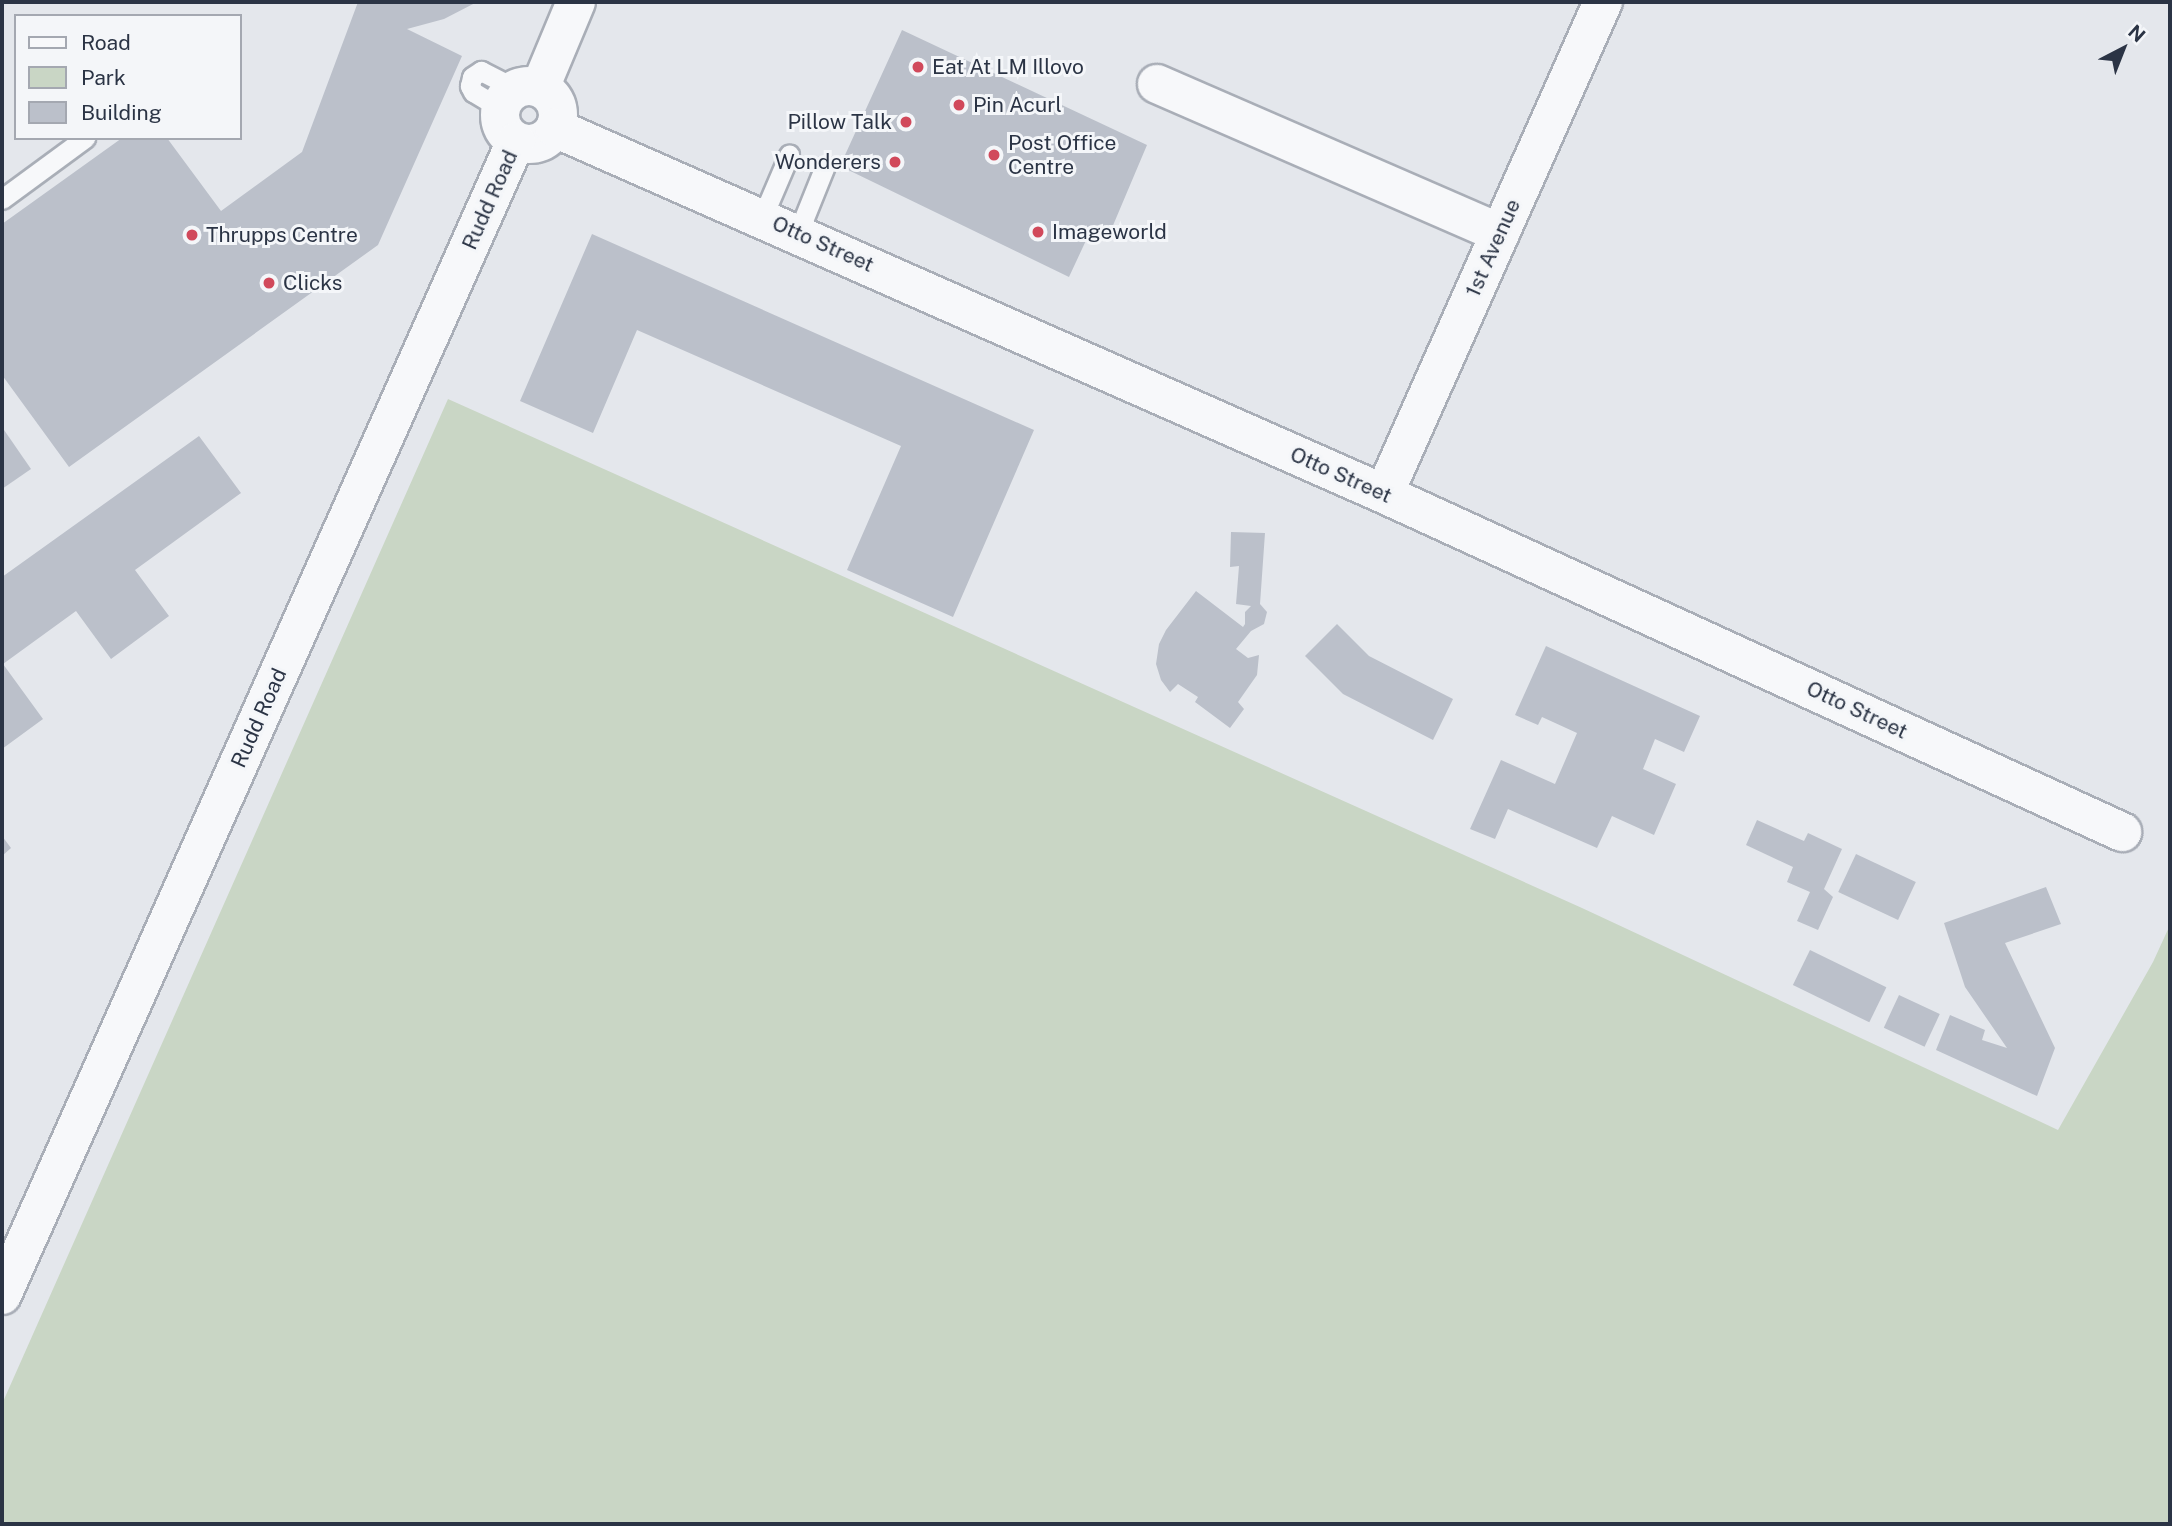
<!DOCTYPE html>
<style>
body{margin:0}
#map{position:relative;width:2172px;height:1526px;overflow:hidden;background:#e4e7ec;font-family:"Public Sans",sans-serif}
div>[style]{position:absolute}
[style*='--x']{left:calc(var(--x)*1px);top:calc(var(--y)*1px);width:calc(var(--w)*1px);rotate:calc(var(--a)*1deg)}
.green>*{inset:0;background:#c9d6c5}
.building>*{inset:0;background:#bbc0ca;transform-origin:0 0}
.roads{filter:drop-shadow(2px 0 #a9aeb7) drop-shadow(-2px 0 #a9aeb7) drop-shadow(0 2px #a9aeb7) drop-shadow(0 -2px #a9aeb7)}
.lane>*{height:19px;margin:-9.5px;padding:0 9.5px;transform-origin:9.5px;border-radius:9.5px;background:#f7f8fa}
.street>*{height:38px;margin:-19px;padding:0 19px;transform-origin:19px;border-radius:19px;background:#f7f8fa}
.street>.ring{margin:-19px;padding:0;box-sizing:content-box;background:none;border:38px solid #f7f8fa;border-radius:50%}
.dots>*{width:19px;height:19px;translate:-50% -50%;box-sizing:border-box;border:4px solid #f4f6f9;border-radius:50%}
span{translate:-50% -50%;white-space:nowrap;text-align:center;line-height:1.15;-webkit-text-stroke:6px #f4f6f9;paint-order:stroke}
.poi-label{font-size:21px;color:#2b3445}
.left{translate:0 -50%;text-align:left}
.right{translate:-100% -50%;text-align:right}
.street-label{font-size:21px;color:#2b3445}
.frame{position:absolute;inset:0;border:4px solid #2b3445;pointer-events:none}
.legend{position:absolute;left:14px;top:14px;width:228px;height:126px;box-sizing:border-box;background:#f4f6f9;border:2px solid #a4a8b1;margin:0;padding:9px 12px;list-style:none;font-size:21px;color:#2b3445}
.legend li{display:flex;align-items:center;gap:14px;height:35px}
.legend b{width:35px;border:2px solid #a4a8b1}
.north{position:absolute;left:2088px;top:14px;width:70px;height:70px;-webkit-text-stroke:5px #f4f6f9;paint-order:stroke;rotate:42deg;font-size:19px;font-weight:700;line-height:28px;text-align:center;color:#2b3445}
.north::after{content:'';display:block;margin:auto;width:24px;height:32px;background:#2b3445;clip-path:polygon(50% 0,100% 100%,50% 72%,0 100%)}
</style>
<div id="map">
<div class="green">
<div style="clip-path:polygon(448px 399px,1582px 908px,2058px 1130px,2153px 962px,2170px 925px,2170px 1524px,2px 1524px,2px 1404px)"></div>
</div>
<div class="building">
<div style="clip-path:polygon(358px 2px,477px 2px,444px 19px,407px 29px,462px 56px,378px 245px,69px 467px,2px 375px,2px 224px,122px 138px,167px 138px,221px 211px,302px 152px)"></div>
<div style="clip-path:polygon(902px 30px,1147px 145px,1106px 242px,1089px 234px,1069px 277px,840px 166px)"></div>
<div style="clip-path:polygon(592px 234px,1034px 430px,953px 617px,847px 570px,901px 446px,637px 330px,593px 433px,520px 401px)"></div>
<div style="clip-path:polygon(2px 427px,31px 469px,2px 489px)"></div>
<div style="clip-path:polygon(199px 436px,241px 493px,135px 570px,169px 616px,111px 659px,76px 611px,3px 664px,43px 719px,2px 749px,2px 577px)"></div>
<div style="clip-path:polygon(1231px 532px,1265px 533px,1260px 604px,1267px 612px,1264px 624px,1251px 631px,1236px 649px,1248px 658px,1259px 655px,1257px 675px,1238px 702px,1244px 709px,1230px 728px,1195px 702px,1198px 697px,1178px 684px,1170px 692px,1161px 680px,1156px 664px,1159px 644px,1166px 630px,1196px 591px,1243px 627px,1245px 624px,1245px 612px,1251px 606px,1236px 604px,1239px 566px,1230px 567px)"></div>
<div style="clip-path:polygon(1337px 624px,1369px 656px,1453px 699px,1433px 740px,1343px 694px,1305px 656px)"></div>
<div style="clip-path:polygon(1546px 646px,1700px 716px,1684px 752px,1655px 739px,1643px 769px,1676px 784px,1654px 835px,1612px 816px,1597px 848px,1508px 809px,1495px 839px,1470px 829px,1501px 760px,1555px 784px,1577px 733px,1542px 717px,1538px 725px,1515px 715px)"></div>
<div style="clip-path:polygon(1757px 820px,1804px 841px,1808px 833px,1842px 849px,1824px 889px,1833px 897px,1818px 930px,1797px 921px,1810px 892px,1787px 882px,1793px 867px,1746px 845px)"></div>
<div style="clip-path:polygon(2px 836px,11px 848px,2px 856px)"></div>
<div style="left:1856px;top:854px;width:66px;height:42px;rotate:25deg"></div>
<div style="clip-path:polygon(2046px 887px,2061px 924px,2005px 943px,2055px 1048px,2037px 1096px,1936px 1050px,1950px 1015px,1985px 1030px,1982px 1040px,2007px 1048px,1965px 987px,1944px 923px)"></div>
<div style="left:1810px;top:950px;width:85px;height:39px;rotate:26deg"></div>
<div style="left:1899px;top:995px;width:45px;height:36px;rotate:25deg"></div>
</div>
<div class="roads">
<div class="lane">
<div style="--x:500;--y:108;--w:31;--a:-149"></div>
<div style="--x:473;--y:92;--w:7;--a:-117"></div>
<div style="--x:470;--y:86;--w:9;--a:-77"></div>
<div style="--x:472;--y:77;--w:11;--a:-34"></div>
<div style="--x:481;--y:71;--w:39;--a:27"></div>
<div style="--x:2;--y:199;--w:103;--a:-36.3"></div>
<div style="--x:762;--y:218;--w:69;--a:-66.8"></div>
<div style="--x:798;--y:233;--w:72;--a:-68.1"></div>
</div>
<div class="street">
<div style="--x:1157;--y:84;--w:374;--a:23.5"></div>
<div class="ring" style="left:500px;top:86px;width:20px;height:20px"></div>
<div style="--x:540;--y:88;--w:93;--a:-67.3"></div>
<div style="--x:555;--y:128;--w:906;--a:23.82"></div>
<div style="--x:1384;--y:494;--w:812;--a:24.61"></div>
<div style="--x:1384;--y:494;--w:539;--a:-66.01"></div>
<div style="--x:2;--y:1295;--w:1263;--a:-65.99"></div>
</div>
</div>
<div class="dots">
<div style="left:918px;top:67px;background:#d1495b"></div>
<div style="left:959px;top:105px;background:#d1495b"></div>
<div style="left:906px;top:122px;background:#d1495b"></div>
<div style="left:994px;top:155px;background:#d1495b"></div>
<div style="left:895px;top:162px;background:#d1495b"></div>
<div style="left:1038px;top:232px;background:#d1495b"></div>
<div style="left:192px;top:235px;background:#d1495b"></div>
<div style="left:269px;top:283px;background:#d1495b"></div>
</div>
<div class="poi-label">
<span class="left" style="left:932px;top:67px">Eat At LM Illovo</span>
<span class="left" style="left:973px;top:105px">Pin Acurl</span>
<span class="right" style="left:892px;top:122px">Pillow Talk</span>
<span class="left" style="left:1008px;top:155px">Post Office<br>Centre</span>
<span class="right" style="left:881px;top:162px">Wonderers</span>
<span class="left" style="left:1052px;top:232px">Imageworld</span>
<span class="left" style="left:206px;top:235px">Thrupps Centre</span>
<span class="left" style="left:283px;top:283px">Clicks</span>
</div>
<div class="street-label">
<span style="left:490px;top:200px;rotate:-66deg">Rudd Road</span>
<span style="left:823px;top:244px;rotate:24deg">Otto Street</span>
<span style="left:1493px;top:248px;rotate:-66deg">1st Avenue</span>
<span style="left:1341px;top:475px;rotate:24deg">Otto Street</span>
<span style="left:1857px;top:710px;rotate:25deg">Otto Street</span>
<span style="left:259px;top:718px;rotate:-66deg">Rudd Road</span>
</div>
<div class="frame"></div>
<ul class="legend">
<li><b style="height:9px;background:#f7f8fa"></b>Road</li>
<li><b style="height:19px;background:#c9d6c5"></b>Park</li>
<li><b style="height:19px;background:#bbc0ca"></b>Building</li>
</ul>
<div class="north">N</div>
</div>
